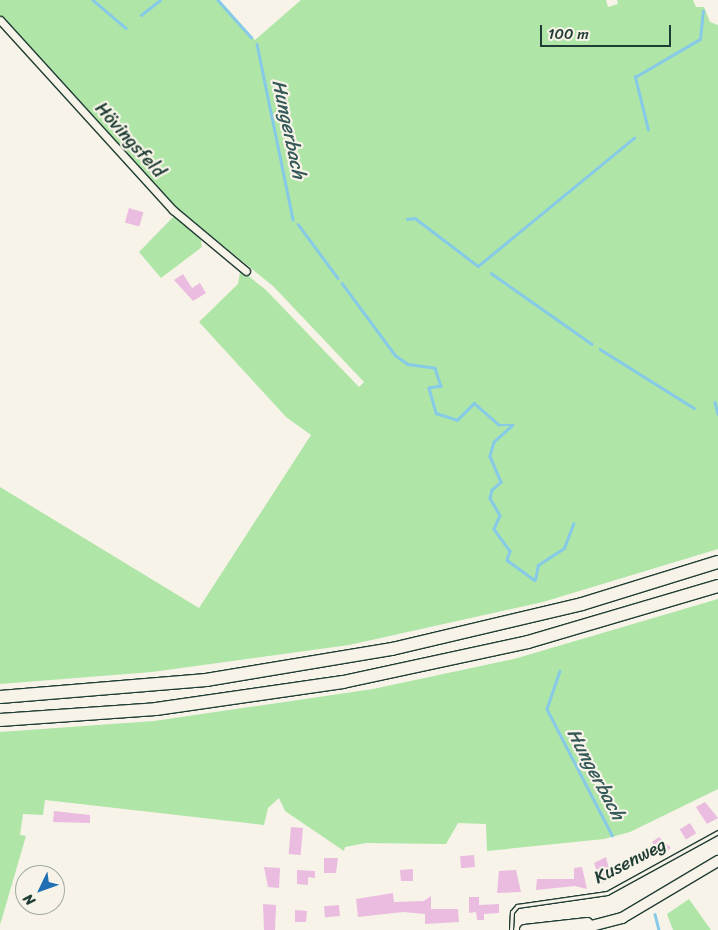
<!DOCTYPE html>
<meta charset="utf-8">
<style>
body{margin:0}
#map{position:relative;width:718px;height:930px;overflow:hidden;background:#f7f3e8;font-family:Sriracha,sans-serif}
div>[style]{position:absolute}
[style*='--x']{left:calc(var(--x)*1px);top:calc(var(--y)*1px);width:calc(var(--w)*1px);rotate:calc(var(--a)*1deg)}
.green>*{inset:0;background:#afe5a7}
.stream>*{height:2.5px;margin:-1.25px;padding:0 1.25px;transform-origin:1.25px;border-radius:1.25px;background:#86cae7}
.building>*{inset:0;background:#eabce0;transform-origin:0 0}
.roads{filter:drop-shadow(1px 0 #1f3d34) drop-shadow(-1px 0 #1f3d34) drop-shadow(0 1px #1f3d34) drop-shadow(0 -1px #1f3d34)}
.lane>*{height:3px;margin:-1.5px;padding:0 1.5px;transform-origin:1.5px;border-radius:1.5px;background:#f7f3e8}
.street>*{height:7px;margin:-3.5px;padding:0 3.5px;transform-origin:3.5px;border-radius:3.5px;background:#f7f3e8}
.secondary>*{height:10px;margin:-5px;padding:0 5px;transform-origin:5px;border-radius:5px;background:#f7f3e8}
.highway>*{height:12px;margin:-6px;padding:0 6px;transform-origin:6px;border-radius:6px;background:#f7f3e8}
span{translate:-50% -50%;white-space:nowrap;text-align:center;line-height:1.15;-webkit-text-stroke:4.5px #f7f3e8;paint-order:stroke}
.street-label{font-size:18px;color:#1f3d34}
.water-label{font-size:19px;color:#345958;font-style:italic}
.north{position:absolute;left:15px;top:865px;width:50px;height:50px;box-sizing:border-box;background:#f7f3e8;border:1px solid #a1aaa0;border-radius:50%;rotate:228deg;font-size:14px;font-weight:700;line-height:20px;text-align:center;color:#1f3d34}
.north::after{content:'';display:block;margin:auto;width:18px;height:22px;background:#1f6fb2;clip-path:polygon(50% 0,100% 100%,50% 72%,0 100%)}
.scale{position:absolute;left:540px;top:25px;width:131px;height:22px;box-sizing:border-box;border:2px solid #1f3d34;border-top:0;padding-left:6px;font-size:15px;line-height:18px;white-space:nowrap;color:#1f3d34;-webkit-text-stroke:4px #f7f3e8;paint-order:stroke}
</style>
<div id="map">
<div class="green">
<div style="clip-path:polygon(0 0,219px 0,255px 40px,301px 0,606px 0,608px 7px,618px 4px,617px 0,693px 0,696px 7px,704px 7px,710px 22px,718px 25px,718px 549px,543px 602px,349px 645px,152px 672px,0 684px,0 487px,199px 608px,311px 435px,286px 417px,199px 322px,238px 284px,240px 272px,236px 266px,266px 290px,359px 387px,364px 382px,273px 286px,176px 208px,0 15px)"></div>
<div style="clip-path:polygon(175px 215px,201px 240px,202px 247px,161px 278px,139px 252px)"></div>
<div style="clip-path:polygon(718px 599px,718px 789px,630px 832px,604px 839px,487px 851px,486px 824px,458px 823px,446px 844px,366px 843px,345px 847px,344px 851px,285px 811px,279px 798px,268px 808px,264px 825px,45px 800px,43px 815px,23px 814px,20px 835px,26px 836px,0 925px,0 732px,154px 721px,373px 689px,514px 659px)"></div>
<div style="clip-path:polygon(689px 899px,711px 930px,673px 930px,667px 914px)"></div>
</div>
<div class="stream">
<div style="--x:93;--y:0;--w:43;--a:40.3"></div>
<div style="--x:218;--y:0;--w:50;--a:48.3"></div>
<div style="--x:141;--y:15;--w:24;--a:-38"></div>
<div style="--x:257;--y:44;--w:179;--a:78.4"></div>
<div style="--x:648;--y:130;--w:55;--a:-103.8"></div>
<div style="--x:635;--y:77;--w:75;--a:-30.3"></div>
<div style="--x:700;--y:39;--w:28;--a:-84"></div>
<div style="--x:407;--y:219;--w:8;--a:-7"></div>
<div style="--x:415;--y:218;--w:79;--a:37.3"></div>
<div style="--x:478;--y:266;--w:202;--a:-39.4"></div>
<div style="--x:298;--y:224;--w:67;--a:53.5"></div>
<div style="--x:491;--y:273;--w:123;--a:35.1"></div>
<div style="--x:342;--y:283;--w:89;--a:53.6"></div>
<div style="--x:395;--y:355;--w:16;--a:35"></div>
<div style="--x:408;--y:364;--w:27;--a:8"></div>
<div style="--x:435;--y:368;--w:19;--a:72"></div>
<div style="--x:441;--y:386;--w:12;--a:171"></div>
<div style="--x:429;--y:388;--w:26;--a:74"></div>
<div style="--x:436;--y:413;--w:22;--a:18"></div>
<div style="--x:457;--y:420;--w:24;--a:-45"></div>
<div style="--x:474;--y:403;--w:33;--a:41"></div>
<div style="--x:499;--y:425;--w:14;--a:0"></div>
<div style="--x:513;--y:425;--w:25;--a:138"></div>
<div style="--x:494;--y:442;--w:15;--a:106"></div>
<div style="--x:490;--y:456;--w:28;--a:67"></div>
<div style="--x:501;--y:482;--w:12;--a:138"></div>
<div style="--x:492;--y:490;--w:8;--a:104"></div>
<div style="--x:490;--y:498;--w:20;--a:60"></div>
<div style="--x:500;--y:515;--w:15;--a:113"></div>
<div style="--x:494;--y:529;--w:27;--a:54"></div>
<div style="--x:510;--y:551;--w:9;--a:108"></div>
<div style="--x:507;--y:560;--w:34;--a:36"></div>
<div style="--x:600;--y:349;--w:111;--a:32.1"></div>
<div style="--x:715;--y:402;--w:12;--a:76"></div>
<div style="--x:535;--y:580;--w:15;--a:-79"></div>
<div style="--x:538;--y:565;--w:31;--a:-33"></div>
<div style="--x:564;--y:548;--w:26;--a:-69"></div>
<div style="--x:560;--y:671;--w:40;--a:108.9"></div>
<div style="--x:547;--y:709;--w:142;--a:62.7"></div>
<div style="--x:655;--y:914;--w:16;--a:76"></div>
</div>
<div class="building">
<div style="left:129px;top:208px;width:15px;height:15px;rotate:16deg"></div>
<div style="clip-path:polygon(183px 274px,192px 288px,200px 283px,206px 293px,193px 301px,174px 280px)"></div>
<div style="clip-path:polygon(705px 802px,718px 818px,707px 824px,696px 807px)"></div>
<div style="clip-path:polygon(54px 811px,90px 815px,90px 823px,53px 822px)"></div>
<div style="left:690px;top:823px;width:12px;height:12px;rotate:59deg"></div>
<div style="left:291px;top:827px;width:12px;height:27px;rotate:5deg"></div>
<div style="clip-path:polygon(659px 837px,671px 848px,660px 855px,652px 842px)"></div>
<div style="left:474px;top:855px;width:12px;height:14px;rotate:85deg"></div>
<div style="clip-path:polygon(606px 857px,611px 877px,601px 884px,594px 863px)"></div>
<div style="clip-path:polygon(324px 858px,338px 858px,336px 873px,324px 873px)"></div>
<div style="clip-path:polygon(264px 867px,280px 868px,279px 888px,268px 887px)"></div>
<div style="clip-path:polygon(582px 867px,587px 889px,575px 886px,536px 890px,537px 879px,574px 879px,574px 868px)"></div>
<div style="clip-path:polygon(413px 869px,413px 881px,401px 881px,400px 870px)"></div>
<div style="clip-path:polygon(297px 870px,315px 871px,315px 878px,308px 877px,308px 885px,297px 884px)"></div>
<div style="clip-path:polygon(516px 870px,521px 892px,497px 893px,499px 871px)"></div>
<div style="clip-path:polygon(393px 893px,394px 902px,424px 901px,431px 896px,431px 909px,458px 909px,459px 922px,425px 924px,425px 914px,403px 912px,358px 917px,356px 899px)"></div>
<div style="clip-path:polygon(469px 897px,479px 897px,479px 905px,499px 904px,499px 913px,484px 914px,484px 920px,477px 920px,476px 912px,469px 913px)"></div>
<div style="clip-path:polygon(263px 904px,276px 905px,275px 930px,264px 930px)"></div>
<div style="left:339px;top:905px;width:11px;height:15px;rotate:85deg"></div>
<div style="clip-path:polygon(295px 910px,307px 911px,306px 922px,295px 922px)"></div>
</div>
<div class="roads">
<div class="lane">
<div style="--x:511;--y:930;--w:18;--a:-87"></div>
<div style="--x:512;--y:912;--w:8;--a:-50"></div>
<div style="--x:517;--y:906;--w:91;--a:-8.2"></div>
<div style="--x:607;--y:893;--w:127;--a:-28.8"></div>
</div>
<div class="street">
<div style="--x:0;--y:20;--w:257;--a:47.7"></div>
<div style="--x:173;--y:210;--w:95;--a:39.9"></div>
</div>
<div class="secondary">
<div style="--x:525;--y:930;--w:63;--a:-6.3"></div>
<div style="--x:576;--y:930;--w:48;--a:-14.6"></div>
<div style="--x:622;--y:918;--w:112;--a:-30.7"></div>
</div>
<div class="highway">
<div style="--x:0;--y:697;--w:207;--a:-4.7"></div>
<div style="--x:206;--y:680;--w:189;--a:-9.5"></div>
<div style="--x:392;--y:649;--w:195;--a:-13.3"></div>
<div style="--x:582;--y:604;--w:142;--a:-17.2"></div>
<div style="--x:0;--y:720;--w:156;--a:-4"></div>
<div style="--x:156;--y:709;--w:189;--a:-8.2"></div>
<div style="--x:343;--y:682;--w:189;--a:-12.2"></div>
<div style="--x:528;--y:642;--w:198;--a:-16.4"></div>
</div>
</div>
<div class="street-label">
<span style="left:130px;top:140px;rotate:48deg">Hövingsfeld</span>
<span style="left:630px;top:861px;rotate:-27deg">Kusenweg</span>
</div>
<div class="water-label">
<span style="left:289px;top:129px;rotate:78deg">Hungerbach</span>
<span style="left:596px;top:774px;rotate:62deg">Hungerbach</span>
</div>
<div class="north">N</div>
<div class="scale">100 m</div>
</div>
